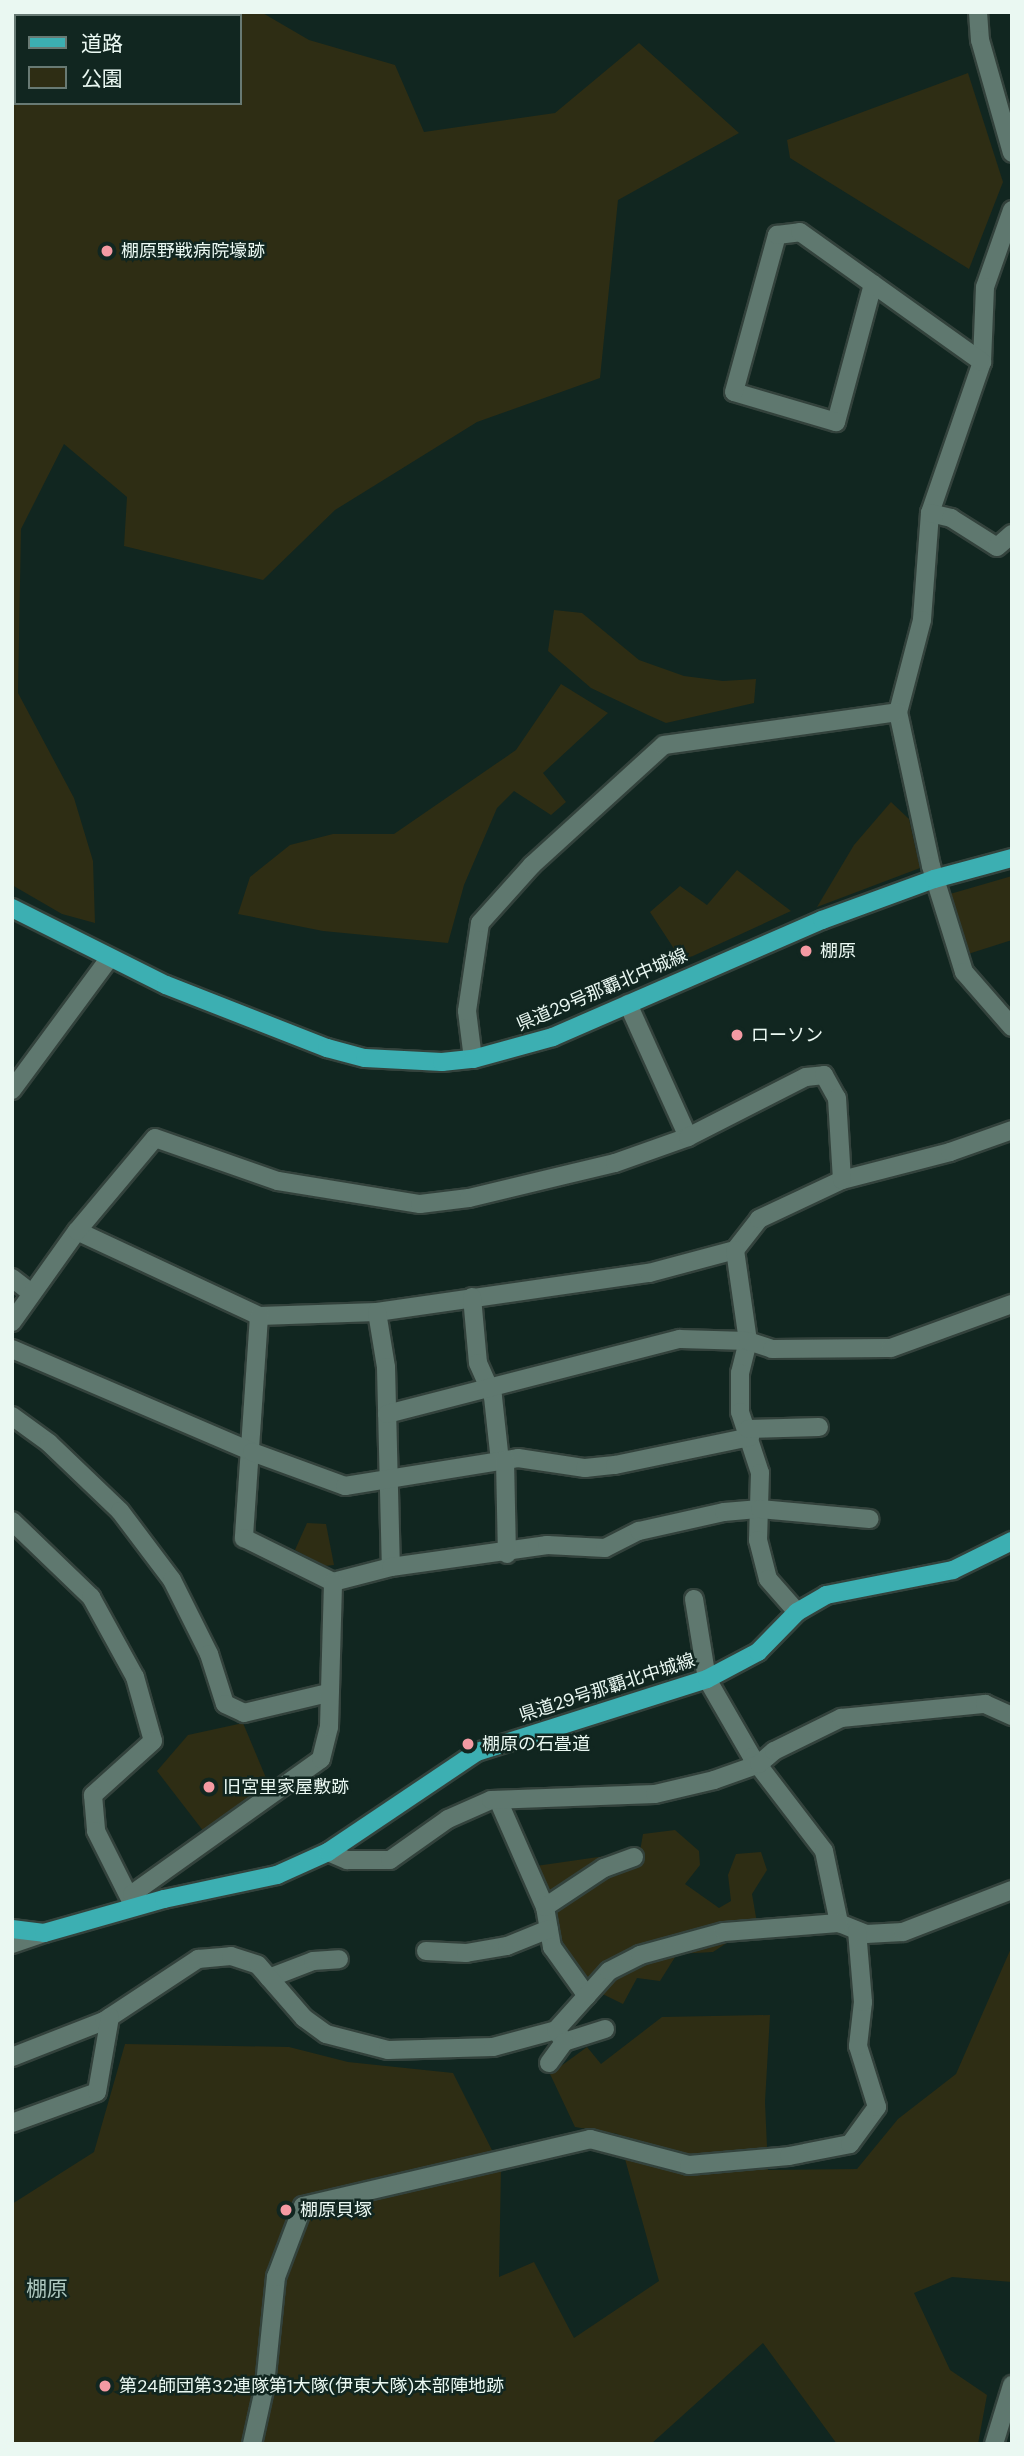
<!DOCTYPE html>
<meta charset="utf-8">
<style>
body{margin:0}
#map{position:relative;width:1024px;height:2456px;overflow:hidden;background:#112620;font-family:"DM Sans","Noto Sans JP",sans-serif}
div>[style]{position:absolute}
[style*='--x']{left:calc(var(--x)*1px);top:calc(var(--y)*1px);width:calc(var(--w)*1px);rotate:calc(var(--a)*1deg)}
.green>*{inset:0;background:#2e2d14}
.roads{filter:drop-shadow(2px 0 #33423c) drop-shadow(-2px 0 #33423c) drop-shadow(0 2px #33423c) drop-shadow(0 -2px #33423c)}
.minor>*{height:18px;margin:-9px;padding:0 9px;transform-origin:9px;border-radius:9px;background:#5f786f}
.major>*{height:18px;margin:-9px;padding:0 9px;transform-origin:9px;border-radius:9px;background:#3cafb2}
.dots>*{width:19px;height:19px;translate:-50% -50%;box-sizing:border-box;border:4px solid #112620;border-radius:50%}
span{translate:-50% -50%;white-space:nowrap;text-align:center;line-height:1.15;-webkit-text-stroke:5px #112620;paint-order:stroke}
.poi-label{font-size:18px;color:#eaf8f2}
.left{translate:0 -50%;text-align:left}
.street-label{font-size:18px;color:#eaf8f2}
.quarter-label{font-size:21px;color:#aec8bf}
.frame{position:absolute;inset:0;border:14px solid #eaf8f2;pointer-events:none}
.legend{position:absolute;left:14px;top:14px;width:228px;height:91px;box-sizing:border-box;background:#112620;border:2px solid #687a74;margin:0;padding:9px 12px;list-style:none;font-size:21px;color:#eaf8f2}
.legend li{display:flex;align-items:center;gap:14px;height:35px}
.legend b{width:35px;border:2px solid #687a74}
</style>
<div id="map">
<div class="green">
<div style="clip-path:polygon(109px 12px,261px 12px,309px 40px,395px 65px,424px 132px,555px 113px,639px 43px,739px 133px,618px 200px,600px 378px,477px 422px,335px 510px,263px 580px,124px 546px,127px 497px,64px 444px,21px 529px,18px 693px,74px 798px,93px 861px,95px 923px,62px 914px,12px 885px,12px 78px,16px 76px,16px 103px,240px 103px,240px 16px,109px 16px)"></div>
<div style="clip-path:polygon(968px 73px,1003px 182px,969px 269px,790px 158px,787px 140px)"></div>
<div style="clip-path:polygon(554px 610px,582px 613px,639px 660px,684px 676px,723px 681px,756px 679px,754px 703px,666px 723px,648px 715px,591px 688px,548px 651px)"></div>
<div style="clip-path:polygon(561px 684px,608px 713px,543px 773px,566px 802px,551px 815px,514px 791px,497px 808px,464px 885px,448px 943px,323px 931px,238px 914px,250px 877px,290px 845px,333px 834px,394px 834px,516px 750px)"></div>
<div style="clip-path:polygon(891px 802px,909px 819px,920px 868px,817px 907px,854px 845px)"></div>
<div style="clip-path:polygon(737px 870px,791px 911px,682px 961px,650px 912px,680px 886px,707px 905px)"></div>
<div style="clip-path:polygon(1012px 876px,1012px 940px,968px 954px,950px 894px)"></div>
<div style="clip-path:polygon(307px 1523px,326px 1524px,334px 1565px,325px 1566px,295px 1550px)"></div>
<div style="clip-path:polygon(243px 1723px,269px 1785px,204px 1832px,157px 1771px,188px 1735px)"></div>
<div style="clip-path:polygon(675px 1830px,699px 1851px,700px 1865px,685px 1884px,719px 1908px,731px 1901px,728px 1875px,736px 1854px,761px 1852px,767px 1870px,752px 1894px,757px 1923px,713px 1952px,677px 1954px,660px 1981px,637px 1978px,623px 2004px,586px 1986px,560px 1951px,529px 1867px,640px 1851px,643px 1834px)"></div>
<div style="clip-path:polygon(1012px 1946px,1012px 2282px,952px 2277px,914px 2293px,950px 2370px,987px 2395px,978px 2444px,837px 2444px,763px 2343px,651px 2444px,12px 2444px,12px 2204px,94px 2152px,125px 2044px,289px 2047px,348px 2062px,453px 2073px,501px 2168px,499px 2277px,534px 2262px,574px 2338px,659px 2281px,618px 2134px,575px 2127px,550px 2074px,587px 2047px,601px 2064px,662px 2017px,770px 2015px,765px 2102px,768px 2170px,857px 2169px,898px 2119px,956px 2074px)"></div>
</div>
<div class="roads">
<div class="minor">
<div style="--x:978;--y:12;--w:28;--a:86"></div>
<div style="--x:980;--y:40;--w:117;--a:74.2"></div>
<div style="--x:1012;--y:210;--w:82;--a:109.3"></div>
<div style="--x:985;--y:287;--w:75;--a:92.3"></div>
<div style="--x:982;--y:362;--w:160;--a:109"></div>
<div style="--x:930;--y:513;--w:107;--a:94.3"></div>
<div style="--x:922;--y:620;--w:95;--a:104.6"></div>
<div style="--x:898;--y:712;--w:157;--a:77.9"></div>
<div style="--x:931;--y:866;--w:111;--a:72.7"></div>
<div style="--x:964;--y:972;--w:73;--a:48.9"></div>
<div style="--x:873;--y:284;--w:143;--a:105"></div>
<div style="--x:836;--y:422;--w:106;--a:-163.6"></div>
<div style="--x:734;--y:392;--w:163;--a:-74.7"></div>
<div style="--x:777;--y:235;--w:23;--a:-7"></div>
<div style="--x:800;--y:232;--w:224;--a:35.5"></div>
<div style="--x:930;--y:513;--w:22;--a:13"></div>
<div style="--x:951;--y:518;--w:54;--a:32.2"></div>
<div style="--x:997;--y:547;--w:20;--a:-41"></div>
<div style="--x:628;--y:1004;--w:146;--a:65.7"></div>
<div style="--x:473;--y:1059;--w:48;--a:-97.1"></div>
<div style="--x:467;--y:1011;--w:89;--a:-81.6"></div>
<div style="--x:480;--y:923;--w:78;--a:-48.1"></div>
<div style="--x:532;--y:865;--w:178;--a:-42.3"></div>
<div style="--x:664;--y:745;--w:236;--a:-8"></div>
<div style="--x:12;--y:1090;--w:163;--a:-53.5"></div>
<div style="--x:77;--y:1231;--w:201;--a:25"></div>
<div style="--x:259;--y:1316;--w:118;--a:-1.9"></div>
<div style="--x:377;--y:1312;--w:275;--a:-8.2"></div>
<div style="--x:649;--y:1273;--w:89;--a:-15"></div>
<div style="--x:735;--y:1250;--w:39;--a:-52"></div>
<div style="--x:759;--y:1219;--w:92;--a:-25.2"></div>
<div style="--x:842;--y:1180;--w:112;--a:-14.5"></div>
<div style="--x:950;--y:1152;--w:66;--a:-19.5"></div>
<div style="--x:735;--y:1250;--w:92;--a:81.9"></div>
<div style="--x:748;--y:1341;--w:33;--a:104"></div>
<div style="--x:740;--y:1373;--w:39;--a:90"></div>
<div style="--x:740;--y:1412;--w:64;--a:71.8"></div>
<div style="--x:760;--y:1473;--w:67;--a:91.7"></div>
<div style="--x:758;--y:1540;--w:40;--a:75.6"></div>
<div style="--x:768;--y:1579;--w:44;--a:48.7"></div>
<div style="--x:12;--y:1278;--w:23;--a:38"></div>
<div style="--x:472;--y:1297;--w:66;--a:84.8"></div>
<div style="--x:478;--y:1363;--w:37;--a:66"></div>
<div style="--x:493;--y:1397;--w:64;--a:83.8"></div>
<div style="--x:377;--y:1312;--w:56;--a:80.7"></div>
<div style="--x:386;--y:1367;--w:200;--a:88.6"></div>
<div style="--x:259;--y:1316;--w:223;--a:93.9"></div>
<div style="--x:244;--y:1538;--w:99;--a:26.3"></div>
<div style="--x:333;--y:1582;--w:60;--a:-14.5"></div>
<div style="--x:391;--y:1567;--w:158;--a:-8"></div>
<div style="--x:547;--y:1545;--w:58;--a:3"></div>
<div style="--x:605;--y:1548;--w:38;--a:-27"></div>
<div style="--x:639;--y:1531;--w:87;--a:-12.6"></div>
<div style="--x:724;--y:1512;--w:36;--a:-5"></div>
<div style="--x:760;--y:1509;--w:110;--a:5.2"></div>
<div style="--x:12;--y:1322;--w:112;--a:-54.5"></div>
<div style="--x:77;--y:1231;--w:121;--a:-50"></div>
<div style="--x:155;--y:1138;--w:130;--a:19.3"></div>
<div style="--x:278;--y:1181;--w:144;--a:9.2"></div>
<div style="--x:420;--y:1204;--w:49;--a:-7"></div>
<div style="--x:469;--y:1198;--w:150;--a:-13.5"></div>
<div style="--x:615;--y:1163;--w:77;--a:-19.6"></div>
<div style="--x:688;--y:1137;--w:132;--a:-27"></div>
<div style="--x:806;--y:1077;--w:18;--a:-6"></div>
<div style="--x:824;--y:1075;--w:26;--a:61"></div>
<div style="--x:837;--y:1098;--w:82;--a:86.5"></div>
<div style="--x:12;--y:1349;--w:261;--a:23.2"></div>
<div style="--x:252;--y:1452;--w:99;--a:20.1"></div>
<div style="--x:345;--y:1486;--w:175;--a:-9.2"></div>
<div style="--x:518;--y:1458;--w:68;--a:8.5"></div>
<div style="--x:585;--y:1468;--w:30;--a:-6"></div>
<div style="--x:615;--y:1465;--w:138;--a:-11.7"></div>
<div style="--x:387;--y:1414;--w:302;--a:-14.4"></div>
<div style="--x:680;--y:1339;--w:68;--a:1.7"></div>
<div style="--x:748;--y:1341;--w:25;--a:18"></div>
<div style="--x:772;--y:1349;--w:119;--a:-0.5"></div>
<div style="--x:891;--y:1348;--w:129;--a:-20"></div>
<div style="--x:12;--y:1416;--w:46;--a:36.1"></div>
<div style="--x:49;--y:1443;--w:98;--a:43.8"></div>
<div style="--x:120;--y:1511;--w:86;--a:53"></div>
<div style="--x:172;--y:1580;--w:83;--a:63.4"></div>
<div style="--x:209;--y:1654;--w:52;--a:72.3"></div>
<div style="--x:225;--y:1704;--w:21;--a:25"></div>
<div style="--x:244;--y:1713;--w:86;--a:-13.4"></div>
<div style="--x:748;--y:1429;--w:71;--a:-1.6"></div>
<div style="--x:505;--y:1460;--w:94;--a:88.8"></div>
<div style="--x:12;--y:1521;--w:110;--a:43.9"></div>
<div style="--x:91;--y:1597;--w:91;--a:61.2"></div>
<div style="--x:135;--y:1677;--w:66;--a:74.3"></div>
<div style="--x:153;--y:1741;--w:81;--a:138"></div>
<div style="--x:93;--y:1795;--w:36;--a:85"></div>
<div style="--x:96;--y:1831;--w:85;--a:63.4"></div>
<div style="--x:694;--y:1599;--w:81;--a:80.8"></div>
<div style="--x:707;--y:1679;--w:90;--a:60"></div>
<div style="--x:752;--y:1757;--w:118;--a:52.5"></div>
<div style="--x:824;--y:1851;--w:74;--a:78.2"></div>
<div style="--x:839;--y:1923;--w:29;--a:22"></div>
<div style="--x:866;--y:1934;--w:37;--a:-3"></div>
<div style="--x:903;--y:1932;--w:117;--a:-21.1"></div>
<div style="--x:498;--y:1800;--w:117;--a:66.3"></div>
<div style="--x:545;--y:1907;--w:41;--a:80.1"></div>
<div style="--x:552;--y:1947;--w:60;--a:54.5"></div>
<div style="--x:328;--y:1852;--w:21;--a:23"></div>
<div style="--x:347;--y:1860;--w:43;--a:0"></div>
<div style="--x:390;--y:1860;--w:71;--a:-35.3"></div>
<div style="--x:448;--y:1819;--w:47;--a:-23.8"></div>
<div style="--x:491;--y:1800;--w:164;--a:-2.1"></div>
<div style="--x:655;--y:1794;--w:61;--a:-13.3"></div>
<div style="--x:714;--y:1780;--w:48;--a:-19.6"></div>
<div style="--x:759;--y:1764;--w:20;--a:-41"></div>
<div style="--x:774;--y:1751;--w:75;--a:-26.2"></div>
<div style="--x:841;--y:1718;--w:145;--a:-5.6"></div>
<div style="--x:985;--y:1704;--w:30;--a:24"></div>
<div style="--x:132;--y:1894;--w:232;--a:-35.5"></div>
<div style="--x:321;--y:1759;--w:33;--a:-76"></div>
<div style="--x:329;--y:1727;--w:145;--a:-88.4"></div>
<div style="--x:545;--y:1907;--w:71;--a:-33.5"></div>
<div style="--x:604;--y:1868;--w:32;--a:-20"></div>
<div style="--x:12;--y:1944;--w:34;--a:-19"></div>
<div style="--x:426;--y:1951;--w:40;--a:2.9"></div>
<div style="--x:466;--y:1953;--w:42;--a:-9.7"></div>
<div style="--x:507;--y:1946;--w:45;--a:-22"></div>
<div style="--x:269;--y:1978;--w:47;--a:-21.1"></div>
<div style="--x:313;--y:1961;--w:26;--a:-4"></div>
<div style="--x:556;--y:2030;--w:14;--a:56"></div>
<div style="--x:564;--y:2042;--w:43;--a:-17.6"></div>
<div style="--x:12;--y:2057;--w:99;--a:-21.4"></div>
<div style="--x:104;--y:2021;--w:113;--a:-33.4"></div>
<div style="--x:198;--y:1959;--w:33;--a:-5"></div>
<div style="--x:231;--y:1956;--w:28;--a:18"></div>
<div style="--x:258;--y:1965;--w:70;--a:49"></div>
<div style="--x:304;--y:2018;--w:27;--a:36"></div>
<div style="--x:326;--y:2034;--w:64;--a:14.5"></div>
<div style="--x:388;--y:2050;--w:105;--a:-1.6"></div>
<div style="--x:493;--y:2047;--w:65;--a:-15.1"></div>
<div style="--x:556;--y:2030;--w:79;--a:-48.1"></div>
<div style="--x:609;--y:1971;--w:35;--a:-27"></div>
<div style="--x:640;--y:1955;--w:87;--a:-15.3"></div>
<div style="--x:724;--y:1932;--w:115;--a:-4.5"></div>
<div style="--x:549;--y:2063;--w:26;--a:-54"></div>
<div style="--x:12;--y:2123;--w:90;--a:-20"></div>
<div style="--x:97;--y:2092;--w:76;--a:-80.2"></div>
<div style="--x:252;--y:2444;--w:60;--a:-77.6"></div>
<div style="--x:265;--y:2385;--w:109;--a:-84.2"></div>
<div style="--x:276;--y:2277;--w:76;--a:-69.2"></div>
<div style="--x:303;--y:2206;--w:295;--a:-13.1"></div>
<div style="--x:590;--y:2139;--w:102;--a:14.7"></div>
<div style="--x:689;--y:2165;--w:100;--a:-5.1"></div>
<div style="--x:789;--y:2156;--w:62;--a:-11.1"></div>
<div style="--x:850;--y:2144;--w:46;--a:-53.9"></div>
<div style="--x:877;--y:2107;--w:64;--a:-107.3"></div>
<div style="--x:858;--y:2046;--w:44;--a:-83.5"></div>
<div style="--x:863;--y:2002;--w:71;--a:-94.8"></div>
<div style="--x:994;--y:2444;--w:62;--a:-73"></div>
</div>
<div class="major">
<div style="--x:12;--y:908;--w:172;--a:26.6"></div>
<div style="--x:166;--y:985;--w:173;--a:21.4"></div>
<div style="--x:327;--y:1048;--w:39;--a:15"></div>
<div style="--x:365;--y:1058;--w:77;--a:3"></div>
<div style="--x:442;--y:1062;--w:31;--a:-6"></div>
<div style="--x:473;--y:1059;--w:83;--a:-15.4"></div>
<div style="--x:553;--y:1037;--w:293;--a:-23.5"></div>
<div style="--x:822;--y:920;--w:119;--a:-20.1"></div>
<div style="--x:934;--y:879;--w:81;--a:-15.1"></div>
<div style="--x:12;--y:1929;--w:32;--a:7"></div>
<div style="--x:44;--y:1933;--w:125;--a:-15.8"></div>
<div style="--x:164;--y:1899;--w:116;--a:-12"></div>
<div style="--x:277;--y:1875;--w:56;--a:-24.3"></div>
<div style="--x:328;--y:1852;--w:179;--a:-33.9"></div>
<div style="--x:477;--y:1752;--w:241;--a:-17.6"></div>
<div style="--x:707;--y:1679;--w:58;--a:-27.9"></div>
<div style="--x:758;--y:1652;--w:56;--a:-45.7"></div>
<div style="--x:797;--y:1612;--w:34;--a:-30"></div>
<div style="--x:826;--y:1595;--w:129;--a:-11.1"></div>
<div style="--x:953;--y:1570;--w:66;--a:-26.2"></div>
</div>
</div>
<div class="dots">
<div style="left:107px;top:251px;background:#f49aa3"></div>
<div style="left:806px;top:951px;background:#f49aa3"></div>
<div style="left:737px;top:1035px;background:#f49aa3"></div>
<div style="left:468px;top:1744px;background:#f49aa3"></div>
<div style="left:209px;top:1787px;background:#f49aa3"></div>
<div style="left:286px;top:2210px;background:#f49aa3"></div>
<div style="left:105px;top:2386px;background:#f49aa3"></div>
</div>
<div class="poi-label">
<span class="left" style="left:121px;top:251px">棚原野戦病院壕跡</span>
<span class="left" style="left:820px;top:951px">棚原</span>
<span class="left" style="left:751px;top:1035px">ローソン</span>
<span class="left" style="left:482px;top:1744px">棚原の石畳道</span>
<span class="left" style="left:223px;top:1787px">旧宮里家屋敷跡</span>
<span class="left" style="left:300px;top:2210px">棚原貝塚</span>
<span class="left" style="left:119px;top:2386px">第24師団第32連隊第1大隊(伊東大隊)本部陣地跡</span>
</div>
<div class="street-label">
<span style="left:602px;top:990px;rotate:-23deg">県道29号那覇北中城線</span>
<span style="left:607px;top:1688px;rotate:-18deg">県道29号那覇北中城線</span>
</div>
<div class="quarter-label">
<span style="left:47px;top:2289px">棚原</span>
</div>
<div class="frame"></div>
<ul class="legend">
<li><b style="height:9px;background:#3cafb2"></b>道路</li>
<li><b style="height:19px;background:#2e2d14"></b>公園</li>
</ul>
</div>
